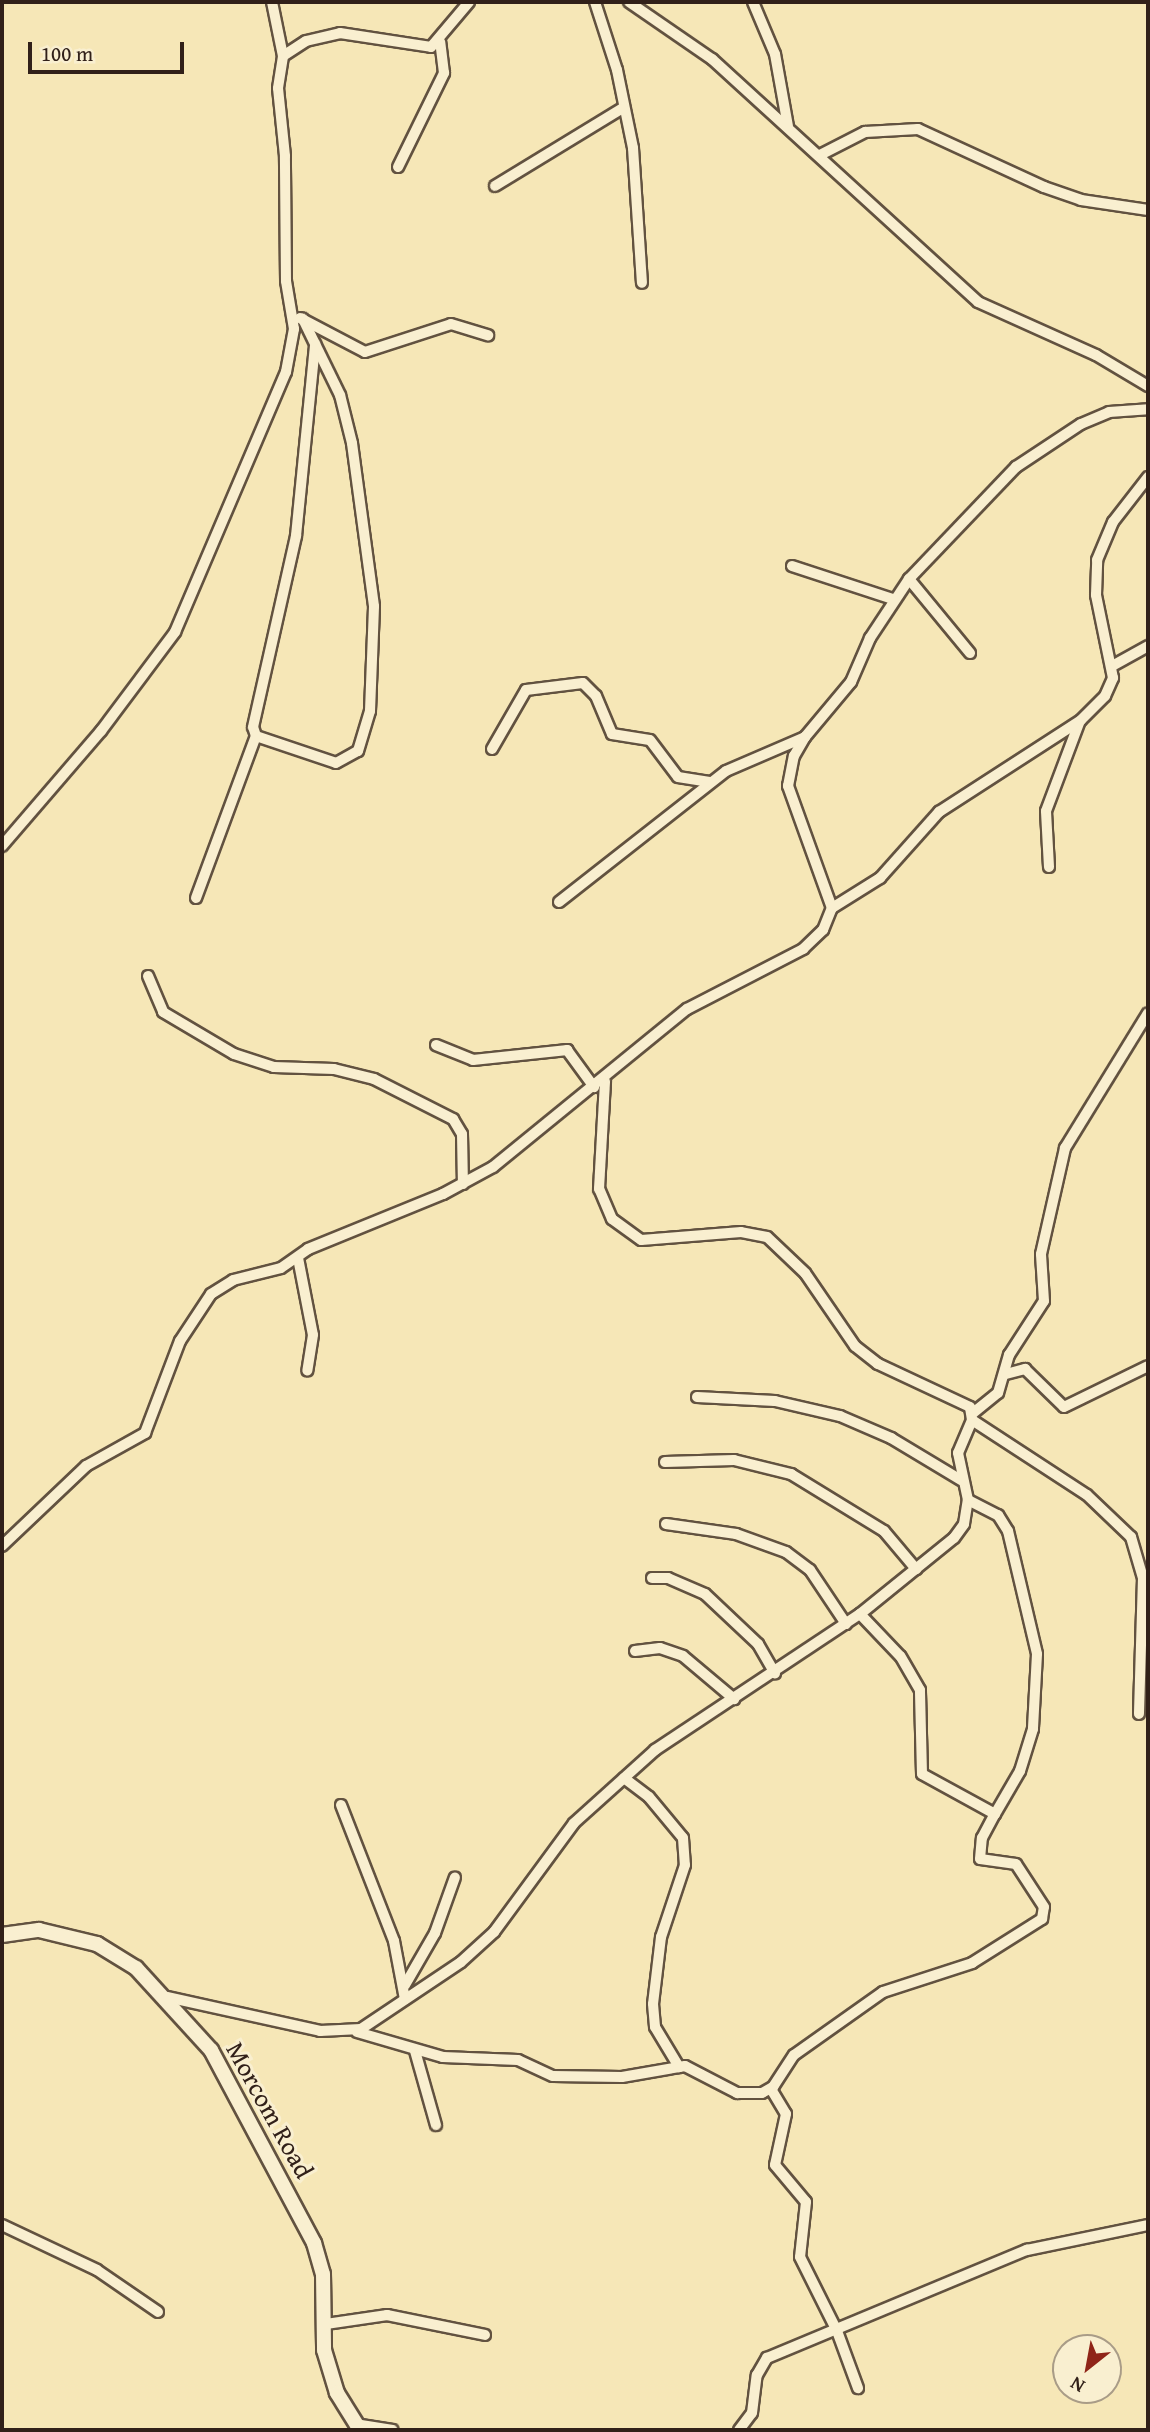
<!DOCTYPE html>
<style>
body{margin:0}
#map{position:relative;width:1150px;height:2432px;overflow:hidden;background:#f6e7b7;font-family:"Gentium Book Plus",serif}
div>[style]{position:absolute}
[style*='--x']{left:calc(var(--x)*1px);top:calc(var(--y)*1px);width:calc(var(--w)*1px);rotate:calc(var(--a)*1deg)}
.roads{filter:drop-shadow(2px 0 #625240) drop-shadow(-2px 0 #625240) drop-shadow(0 2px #625240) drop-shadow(0 -2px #625240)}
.street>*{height:10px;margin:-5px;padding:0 5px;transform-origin:5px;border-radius:5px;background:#f9efd0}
.secondary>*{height:14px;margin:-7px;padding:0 7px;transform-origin:7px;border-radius:7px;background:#f9efd0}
span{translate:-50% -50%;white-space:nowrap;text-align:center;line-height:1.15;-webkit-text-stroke:6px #f9efd0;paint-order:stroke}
.street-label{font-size:26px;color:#312019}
.frame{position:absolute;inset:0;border:4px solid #312019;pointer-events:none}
.north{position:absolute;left:1052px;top:2334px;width:70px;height:70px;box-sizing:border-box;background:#f9efd0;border:2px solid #a99c87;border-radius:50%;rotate:211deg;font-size:19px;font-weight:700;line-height:28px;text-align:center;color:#312019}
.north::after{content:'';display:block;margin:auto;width:24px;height:32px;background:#8f2418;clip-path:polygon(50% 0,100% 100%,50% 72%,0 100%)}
.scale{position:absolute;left:28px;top:42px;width:156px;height:32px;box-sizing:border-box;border:4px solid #312019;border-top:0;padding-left:9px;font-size:21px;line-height:24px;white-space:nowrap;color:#312019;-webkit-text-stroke:5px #f9efd0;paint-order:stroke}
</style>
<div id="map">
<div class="roads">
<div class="street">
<div style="--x:272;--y:2;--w:55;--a:78.5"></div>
<div style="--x:595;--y:2;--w:71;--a:72.1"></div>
<div style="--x:617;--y:70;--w:80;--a:78.4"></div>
<div style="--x:633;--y:148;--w:135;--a:86.2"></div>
<div style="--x:629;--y:2;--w:101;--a:34.5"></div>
<div style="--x:712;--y:59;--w:360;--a:42.4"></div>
<div style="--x:978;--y:302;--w:129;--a:24.2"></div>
<div style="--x:1096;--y:355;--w:61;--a:30.8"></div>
<div style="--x:753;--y:2;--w:56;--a:67.1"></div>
<div style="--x:775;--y:54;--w:73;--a:79.8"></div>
<div style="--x:820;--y:155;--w:51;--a:-27.1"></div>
<div style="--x:865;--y:132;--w:53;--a:-3.2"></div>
<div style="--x:918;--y:129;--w:139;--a:24.7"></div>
<div style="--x:1044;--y:187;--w:39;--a:19"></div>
<div style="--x:1081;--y:200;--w:68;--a:8.5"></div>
<div style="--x:398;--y:167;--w:105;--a:-63.9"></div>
<div style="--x:444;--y:73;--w:31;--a:-97"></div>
<div style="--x:495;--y:186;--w:150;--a:-31.4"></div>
<div style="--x:300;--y:318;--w:73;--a:27.6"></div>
<div style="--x:365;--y:352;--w:90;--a:-18"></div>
<div style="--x:451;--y:324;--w:39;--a:17"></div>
<div style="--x:792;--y:566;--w:106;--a:18.1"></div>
<div style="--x:909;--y:579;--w:96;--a:50.5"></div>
<div style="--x:1114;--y:665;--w:39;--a:-29"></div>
<div style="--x:256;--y:736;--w:84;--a:18.6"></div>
<div style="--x:336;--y:763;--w:25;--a:-29"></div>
<div style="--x:358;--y:751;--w:42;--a:-73.3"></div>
<div style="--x:370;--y:711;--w:105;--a:-87.8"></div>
<div style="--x:374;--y:606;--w:164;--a:-97.7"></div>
<div style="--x:352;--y:443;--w:49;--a:-104"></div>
<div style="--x:340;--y:395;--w:85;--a:-116"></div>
<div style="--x:492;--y:749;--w:68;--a:-60"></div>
<div style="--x:526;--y:690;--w:57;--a:-7"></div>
<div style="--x:583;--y:683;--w:18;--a:45"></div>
<div style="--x:596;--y:696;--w:41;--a:67.2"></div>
<div style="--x:612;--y:734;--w:38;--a:9"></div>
<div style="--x:650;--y:740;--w:46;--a:52.9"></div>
<div style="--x:678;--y:777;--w:32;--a:9"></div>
<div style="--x:2;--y:846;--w:152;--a:-49.3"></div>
<div style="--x:101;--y:731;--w:124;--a:-53.2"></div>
<div style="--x:175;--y:632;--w:283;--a:-66.9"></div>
<div style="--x:286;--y:372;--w:44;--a:-79.5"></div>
<div style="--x:294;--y:329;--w:49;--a:-99.5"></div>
<div style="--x:286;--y:281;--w:125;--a:-90.5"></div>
<div style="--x:285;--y:156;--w:68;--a:-95.9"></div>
<div style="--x:278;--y:88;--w:32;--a:-81"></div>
<div style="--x:283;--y:56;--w:27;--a:-33"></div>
<div style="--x:306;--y:41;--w:35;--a:-13"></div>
<div style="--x:340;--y:33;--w:92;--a:8.7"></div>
<div style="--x:431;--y:47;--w:59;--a:-49.8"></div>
<div style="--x:1049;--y:867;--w:56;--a:-93.1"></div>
<div style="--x:1046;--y:811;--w:94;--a:-69.4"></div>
<div style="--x:196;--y:898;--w:173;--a:-69.7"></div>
<div style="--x:256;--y:736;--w:9;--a:-108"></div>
<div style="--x:253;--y:727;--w:196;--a:-77.3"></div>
<div style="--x:296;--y:536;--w:193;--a:-84.3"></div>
<div style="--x:559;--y:902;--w:212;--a:-38.1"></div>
<div style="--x:726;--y:771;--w:86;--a:-23.3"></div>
<div style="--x:832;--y:908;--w:130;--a:-109.8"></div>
<div style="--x:788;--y:786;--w:31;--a:-79"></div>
<div style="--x:794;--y:756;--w:22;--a:-60"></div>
<div style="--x:805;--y:737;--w:72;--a:-50.1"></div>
<div style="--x:851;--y:682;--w:48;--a:-66.6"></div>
<div style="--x:870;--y:638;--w:71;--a:-56.5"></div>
<div style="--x:909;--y:579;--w:155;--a:-46.3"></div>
<div style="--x:1016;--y:467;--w:78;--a:-33.5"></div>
<div style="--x:1081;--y:424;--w:30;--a:-23"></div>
<div style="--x:1109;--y:412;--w:39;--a:-4"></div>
<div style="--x:148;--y:976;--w:39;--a:67"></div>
<div style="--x:163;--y:1012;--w:82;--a:30.6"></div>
<div style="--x:234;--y:1054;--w:42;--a:18"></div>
<div style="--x:274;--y:1067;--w:60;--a:1.9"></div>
<div style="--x:334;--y:1069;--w:41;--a:14"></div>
<div style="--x:374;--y:1079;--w:89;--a:26.9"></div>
<div style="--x:453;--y:1119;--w:17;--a:59"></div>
<div style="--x:462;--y:1134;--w:50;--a:88.9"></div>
<div style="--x:436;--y:1045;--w:40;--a:22"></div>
<div style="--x:473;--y:1060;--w:95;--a:-6.1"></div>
<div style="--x:567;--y:1050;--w:46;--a:53.9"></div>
<div style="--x:298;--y:1258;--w:78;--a:79"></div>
<div style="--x:313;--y:1335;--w:36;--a:99"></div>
<div style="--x:1006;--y:1374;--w:20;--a:-15"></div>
<div style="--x:1025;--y:1369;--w:54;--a:44.3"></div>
<div style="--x:1064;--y:1407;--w:93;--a:-26"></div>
<div style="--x:697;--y:1397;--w:78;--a:2.9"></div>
<div style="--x:775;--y:1401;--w:67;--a:13"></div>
<div style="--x:840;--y:1416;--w:56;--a:23.3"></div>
<div style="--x:891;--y:1438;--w:82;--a:31"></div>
<div style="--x:973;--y:1413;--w:32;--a:-39"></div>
<div style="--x:998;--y:1393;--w:40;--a:-74"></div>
<div style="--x:1009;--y:1355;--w:64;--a:-57.1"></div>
<div style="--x:1044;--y:1301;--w:47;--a:-93.7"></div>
<div style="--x:1041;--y:1254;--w:109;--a:-77.2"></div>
<div style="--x:1065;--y:1148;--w:158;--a:-58.4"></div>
<div style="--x:972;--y:1420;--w:137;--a:33.1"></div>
<div style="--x:1087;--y:1495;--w:61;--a:43.7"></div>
<div style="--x:1131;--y:1537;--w:43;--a:73.7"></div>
<div style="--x:1143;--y:1578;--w:136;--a:91.7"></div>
<div style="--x:665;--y:1462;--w:69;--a:-1.7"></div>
<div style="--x:734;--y:1460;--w:59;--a:13.8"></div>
<div style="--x:791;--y:1474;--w:109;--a:31.5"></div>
<div style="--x:884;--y:1531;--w:50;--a:49.9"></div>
<div style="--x:968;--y:1500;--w:34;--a:27"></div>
<div style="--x:998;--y:1515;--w:19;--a:58"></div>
<div style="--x:1008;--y:1531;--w:126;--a:76.7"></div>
<div style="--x:1037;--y:1654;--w:75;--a:93.1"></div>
<div style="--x:1033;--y:1729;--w:44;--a:107.2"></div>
<div style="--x:1020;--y:1771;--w:50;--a:120.2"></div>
<div style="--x:666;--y:1524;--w:71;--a:8.1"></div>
<div style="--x:736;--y:1534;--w:53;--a:19.8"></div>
<div style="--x:786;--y:1552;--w:30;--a:37"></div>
<div style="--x:810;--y:1570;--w:65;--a:56.3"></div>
<div style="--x:2;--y:1546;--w:116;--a:-43.6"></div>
<div style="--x:86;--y:1466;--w:68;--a:-29.2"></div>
<div style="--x:145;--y:1433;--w:98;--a:-69.2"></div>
<div style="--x:180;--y:1341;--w:56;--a:-56.6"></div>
<div style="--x:211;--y:1294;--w:26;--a:-32"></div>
<div style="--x:233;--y:1280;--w:49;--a:-14"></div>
<div style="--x:281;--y:1268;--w:33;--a:-35"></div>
<div style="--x:308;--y:1249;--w:146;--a:-22.2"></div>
<div style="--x:443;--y:1194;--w:57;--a:-28.4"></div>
<div style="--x:493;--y:1167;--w:250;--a:-39.2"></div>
<div style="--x:687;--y:1009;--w:131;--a:-27.3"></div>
<div style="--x:803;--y:949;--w:28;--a:-44"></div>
<div style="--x:823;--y:930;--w:24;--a:-68"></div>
<div style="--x:832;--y:908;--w:57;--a:-32"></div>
<div style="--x:880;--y:878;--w:89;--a:-48.2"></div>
<div style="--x:939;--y:812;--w:169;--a:-32.9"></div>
<div style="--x:1081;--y:720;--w:34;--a:-45"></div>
<div style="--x:1105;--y:696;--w:20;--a:-66"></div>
<div style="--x:1113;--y:678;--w:85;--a:-101.6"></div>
<div style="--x:1096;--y:595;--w:35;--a:-88"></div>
<div style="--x:1097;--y:560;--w:41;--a:-67.2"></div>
<div style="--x:1113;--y:522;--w:57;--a:-52.1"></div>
<div style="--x:652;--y:1578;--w:16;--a:0"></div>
<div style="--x:668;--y:1578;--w:40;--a:23.4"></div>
<div style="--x:705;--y:1594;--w:73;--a:43.3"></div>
<div style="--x:758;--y:1644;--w:34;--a:60"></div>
<div style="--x:635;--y:1651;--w:25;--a:-7"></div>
<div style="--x:660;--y:1648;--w:24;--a:19"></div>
<div style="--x:683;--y:1656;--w:67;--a:40.1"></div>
<div style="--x:624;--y:1778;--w:31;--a:37"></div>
<div style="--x:649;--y:1797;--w:53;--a:50.3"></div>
<div style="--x:683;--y:1838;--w:27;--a:86"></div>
<div style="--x:685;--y:1865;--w:76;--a:108.4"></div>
<div style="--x:661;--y:1937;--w:67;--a:96.8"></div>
<div style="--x:653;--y:2004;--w:23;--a:85"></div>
<div style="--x:655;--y:2027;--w:47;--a:59"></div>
<div style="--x:341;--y:1805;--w:146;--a:68.7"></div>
<div style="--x:394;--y:1941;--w:59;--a:79.3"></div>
<div style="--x:405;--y:1985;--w:60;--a:-60"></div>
<div style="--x:435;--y:1933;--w:59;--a:-70.3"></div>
<div style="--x:167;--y:1997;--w:157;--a:12.5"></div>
<div style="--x:320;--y:2031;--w:41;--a:-2.8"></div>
<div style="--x:361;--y:2029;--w:120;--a:-33.8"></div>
<div style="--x:461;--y:1962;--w:45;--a:-42.3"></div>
<div style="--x:494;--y:1932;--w:135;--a:-53.7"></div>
<div style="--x:574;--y:1823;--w:109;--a:-42"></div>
<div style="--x:655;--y:1750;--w:246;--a:-33.6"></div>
<div style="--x:860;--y:1614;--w:121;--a:-39"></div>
<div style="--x:954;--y:1538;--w:17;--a:-54"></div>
<div style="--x:964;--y:1524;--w:24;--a:-81"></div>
<div style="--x:968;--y:1500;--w:48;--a:-102"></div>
<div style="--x:958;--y:1453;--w:36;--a:-67"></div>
<div style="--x:972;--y:1420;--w:13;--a:-99"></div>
<div style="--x:970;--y:1407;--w:102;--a:-154.9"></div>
<div style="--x:878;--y:1364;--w:29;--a:-142"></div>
<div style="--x:855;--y:1346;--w:88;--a:-124.4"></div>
<div style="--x:805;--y:1273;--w:52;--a:-136.5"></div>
<div style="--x:767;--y:1237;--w:26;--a:-169"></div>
<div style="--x:741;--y:1232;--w:100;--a:175.4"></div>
<div style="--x:641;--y:1240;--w:36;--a:-144"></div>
<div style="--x:612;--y:1219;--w:33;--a:-113"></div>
<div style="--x:599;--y:1189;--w:108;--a:-86.8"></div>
<div style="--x:357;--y:2032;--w:90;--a:16.2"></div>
<div style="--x:443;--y:2057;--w:75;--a:2.3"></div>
<div style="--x:518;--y:2060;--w:38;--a:25"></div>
<div style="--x:553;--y:2076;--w:69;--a:0.8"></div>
<div style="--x:622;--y:2077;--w:64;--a:-9.9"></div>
<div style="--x:685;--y:2066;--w:59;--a:27.4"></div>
<div style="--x:737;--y:2093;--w:25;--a:0"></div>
<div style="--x:762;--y:2093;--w:13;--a:-29"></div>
<div style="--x:773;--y:2087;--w:38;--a:-57"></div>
<div style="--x:794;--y:2055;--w:109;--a:-35.3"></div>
<div style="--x:883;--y:1992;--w:94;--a:-18"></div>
<div style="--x:972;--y:1963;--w:83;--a:-32.2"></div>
<div style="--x:1042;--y:1919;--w:12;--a:-81"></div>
<div style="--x:1044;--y:1907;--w:51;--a:-123.1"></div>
<div style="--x:1016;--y:1864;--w:36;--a:-172"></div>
<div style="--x:980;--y:1859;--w:21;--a:-85"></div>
<div style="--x:982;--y:1838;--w:27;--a:-62"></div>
<div style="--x:995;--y:1814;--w:83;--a:-151.3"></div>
<div style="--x:922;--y:1774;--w:84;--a:-91.4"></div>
<div style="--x:920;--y:1690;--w:39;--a:-120"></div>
<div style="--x:900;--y:1656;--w:58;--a:-133.6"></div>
<div style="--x:415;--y:2051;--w:77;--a:74.2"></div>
<div style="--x:771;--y:2089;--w:29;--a:59"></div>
<div style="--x:786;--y:2114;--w:52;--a:102.2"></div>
<div style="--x:775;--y:2165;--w:48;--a:50"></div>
<div style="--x:806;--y:2202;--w:55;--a:96.2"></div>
<div style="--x:800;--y:2257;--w:83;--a:63.4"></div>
<div style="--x:837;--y:2331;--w:61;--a:69.8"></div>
<div style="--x:2;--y:2225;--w:105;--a:25.3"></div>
<div style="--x:97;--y:2270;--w:74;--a:34.5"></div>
<div style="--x:326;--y:2324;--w:62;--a:-8.4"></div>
<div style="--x:387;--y:2315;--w:100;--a:11.5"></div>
<div style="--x:355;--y:2424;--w:38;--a:9"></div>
<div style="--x:739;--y:2430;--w:21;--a:-53"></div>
<div style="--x:752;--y:2413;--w:38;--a:-83"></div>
<div style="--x:757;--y:2375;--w:20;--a:-60"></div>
<div style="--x:767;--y:2358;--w:282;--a:-22.6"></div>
<div style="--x:1027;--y:2250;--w:124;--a:-11.7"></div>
</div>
<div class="secondary">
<div style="--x:2;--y:1935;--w:37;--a:-8"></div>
<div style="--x:39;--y:1930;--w:60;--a:13.6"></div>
<div style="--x:97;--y:1944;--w:46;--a:31.6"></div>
<div style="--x:136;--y:1968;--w:111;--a:47.6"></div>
<div style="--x:211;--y:2050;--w:219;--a:61.9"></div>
<div style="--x:314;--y:2243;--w:32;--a:74"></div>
<div style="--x:323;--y:2274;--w:76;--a:89.2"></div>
<div style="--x:324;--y:2350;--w:45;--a:73.2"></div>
<div style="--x:337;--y:2393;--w:44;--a:58.1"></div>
</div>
</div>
<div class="street-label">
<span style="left:270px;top:2110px;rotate:61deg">Morcom Road</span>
</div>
<div class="frame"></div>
<div class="north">N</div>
<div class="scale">100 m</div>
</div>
